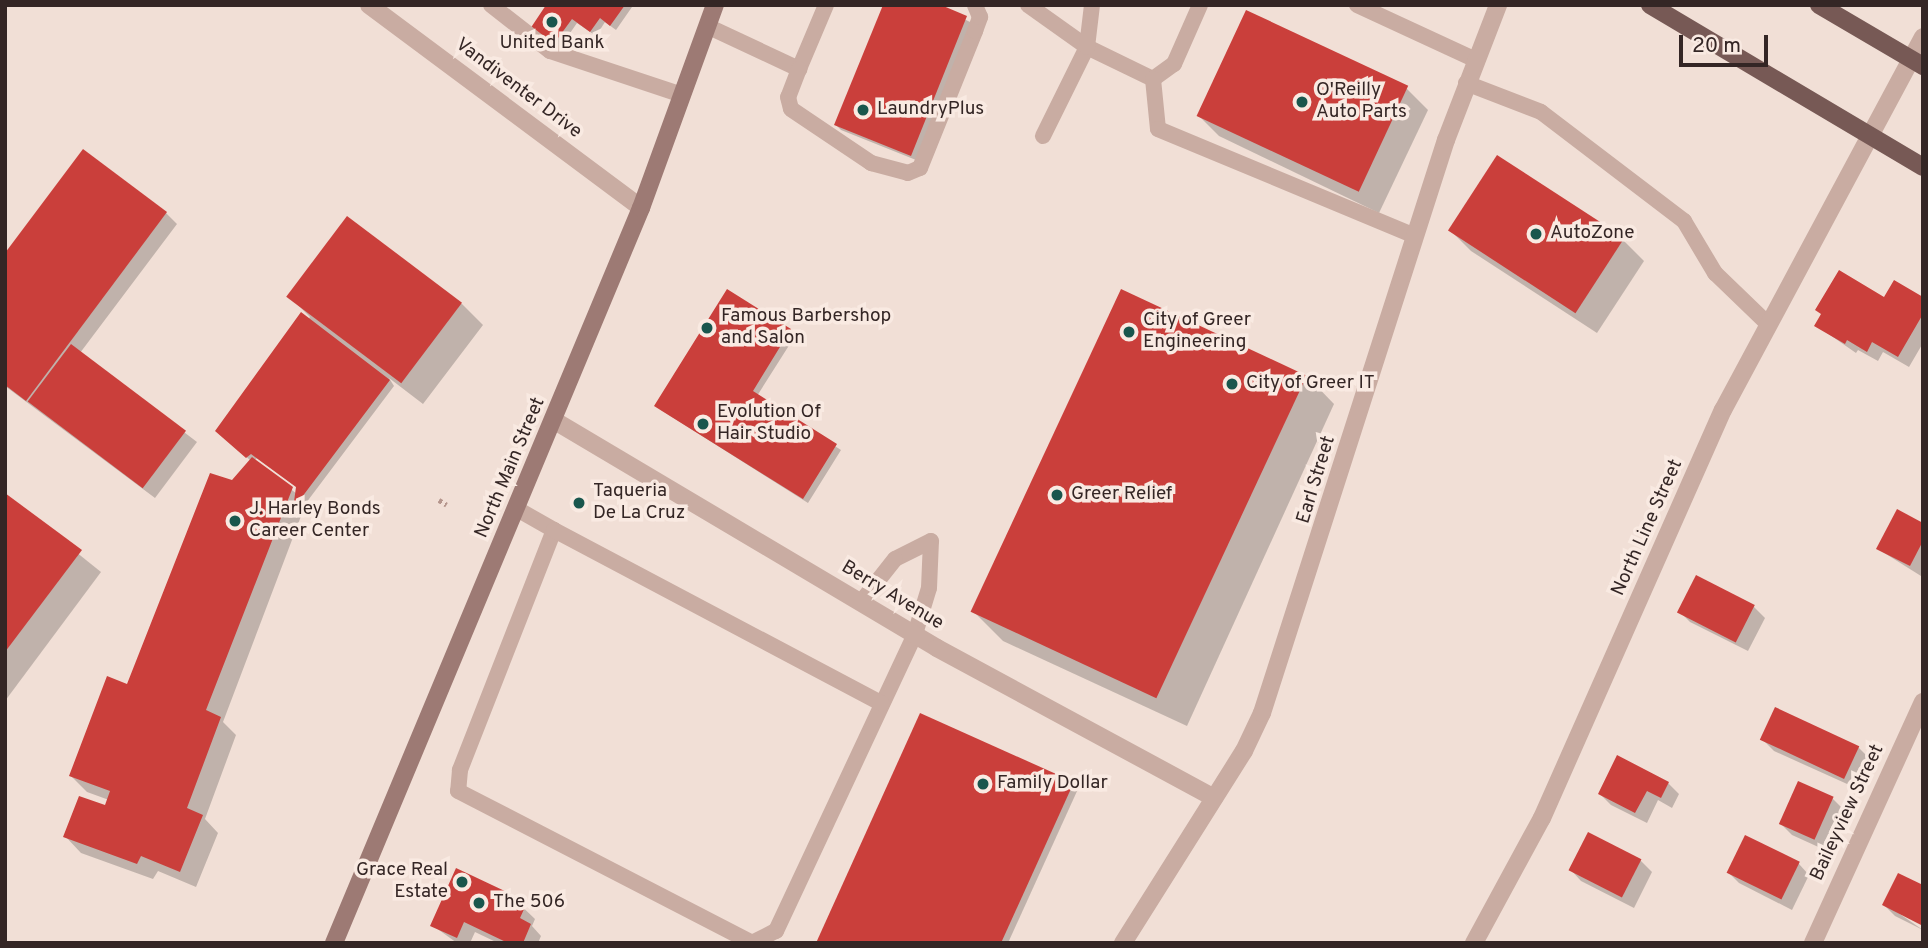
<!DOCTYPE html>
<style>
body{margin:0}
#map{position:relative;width:1928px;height:948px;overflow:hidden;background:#f1dfd6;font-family:Overpass,sans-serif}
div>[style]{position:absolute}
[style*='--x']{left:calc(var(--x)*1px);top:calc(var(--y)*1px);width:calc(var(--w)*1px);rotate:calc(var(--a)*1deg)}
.shadow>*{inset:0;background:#0003}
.building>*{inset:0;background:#ca3f3b;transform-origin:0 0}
.path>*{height:4.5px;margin-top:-2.25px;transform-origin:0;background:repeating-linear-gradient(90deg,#b5958c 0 3.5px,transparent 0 7px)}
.lane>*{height:16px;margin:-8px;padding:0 8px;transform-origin:8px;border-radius:8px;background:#c9aca2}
.street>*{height:18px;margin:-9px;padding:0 9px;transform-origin:9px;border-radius:9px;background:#c9aca2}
.secondary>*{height:18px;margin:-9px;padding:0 9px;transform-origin:9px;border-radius:9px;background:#9d7a74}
.primary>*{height:18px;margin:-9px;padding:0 9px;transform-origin:9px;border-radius:9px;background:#775955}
.dots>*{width:19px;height:19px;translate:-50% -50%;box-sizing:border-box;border:4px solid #f9eae2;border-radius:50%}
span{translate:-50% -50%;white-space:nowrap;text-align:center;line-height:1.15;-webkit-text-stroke:7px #f9eae2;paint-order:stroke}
.poi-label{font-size:19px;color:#342625}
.left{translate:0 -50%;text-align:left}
.right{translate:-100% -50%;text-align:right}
.street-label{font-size:19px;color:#342625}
.frame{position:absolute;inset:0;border:7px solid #342625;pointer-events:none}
.scale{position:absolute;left:1679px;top:35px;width:89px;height:32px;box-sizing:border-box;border:4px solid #342625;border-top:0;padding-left:9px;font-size:21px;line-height:24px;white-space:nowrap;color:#342625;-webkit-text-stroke:5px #f9eae2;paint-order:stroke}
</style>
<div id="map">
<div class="shadow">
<div style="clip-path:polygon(548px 5px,630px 5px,632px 7px,616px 30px,605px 22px,596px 36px,577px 23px,559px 49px,537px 33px)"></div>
<div style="clip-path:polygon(936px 5px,972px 23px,916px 160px,841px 130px,836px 125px)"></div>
<div style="clip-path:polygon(1247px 13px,1407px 89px,1428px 110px,1379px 213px,1219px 136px,1198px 115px)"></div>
<div style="clip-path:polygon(166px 213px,177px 224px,80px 353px,197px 442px,155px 498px,5px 386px,5px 256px)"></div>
<div style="clip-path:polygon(1450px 230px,1623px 240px,1644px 261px,1597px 333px,1471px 251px)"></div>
<div style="clip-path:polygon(727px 292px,795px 336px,757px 396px,841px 450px,808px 503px,661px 410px)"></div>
<div style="clip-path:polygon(evenodd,291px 298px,462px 304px,483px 325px,423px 404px,389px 378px,394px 386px,306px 503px,223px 722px,236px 735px,205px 819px,218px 833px,196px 887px,158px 871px,153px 879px,81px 853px,65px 836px,106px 807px,109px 800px,87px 792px,71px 776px,128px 686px,232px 481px,251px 461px,223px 436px,310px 317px,291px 298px,257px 458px,298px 488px,297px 494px,254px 461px,257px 458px)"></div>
<div style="clip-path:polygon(1923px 299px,1923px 343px,1909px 367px,1883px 352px,1878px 361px,1858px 350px,1856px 353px,1817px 326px)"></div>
<div style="clip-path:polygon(1306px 375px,1334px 404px,1187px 726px,1003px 641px,975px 613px)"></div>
<div style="clip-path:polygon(5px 495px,101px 572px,5px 701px)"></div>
<div style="clip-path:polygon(1923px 525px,1923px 573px,1921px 576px,1878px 549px)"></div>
<div style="clip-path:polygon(1754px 607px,1765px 618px,1748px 651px,1690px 622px,1679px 611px)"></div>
<div style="clip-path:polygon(1763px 740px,1858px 747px,1869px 758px,1856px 788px,1774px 751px)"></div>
<div style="clip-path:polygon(1618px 758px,1668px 783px,1679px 794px,1672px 808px,1658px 800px,1647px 823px,1611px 805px,1600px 794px)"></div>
<div style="clip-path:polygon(1073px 784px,1078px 789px,1008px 943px,818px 943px)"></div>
<div style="clip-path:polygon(1833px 799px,1844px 810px,1825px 850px,1792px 835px,1781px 824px)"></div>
<div style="clip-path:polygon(1589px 834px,1641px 861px,1652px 872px,1634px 908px,1581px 881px,1571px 870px)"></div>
<div style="clip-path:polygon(1799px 864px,1809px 875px,1792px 910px,1739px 883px,1728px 872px)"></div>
<div style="clip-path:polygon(510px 895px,535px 919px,532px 926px,541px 936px,538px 943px,498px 943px,475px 932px,470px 943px,457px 943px,432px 925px)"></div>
<div style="clip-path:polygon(1884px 905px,1894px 910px,1923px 930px,1895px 916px)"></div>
</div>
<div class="building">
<div style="clip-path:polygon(546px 5px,625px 5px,610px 26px,600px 18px,590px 32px,572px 19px,553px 45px,530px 29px)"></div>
<div style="clip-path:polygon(883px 5px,941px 5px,967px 16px,911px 156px,834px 125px)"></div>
<div style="left:1246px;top:10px;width:179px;height:117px;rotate:25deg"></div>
<div style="clip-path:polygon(83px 149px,167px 212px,26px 401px,5px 385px,5px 253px)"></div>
<div style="left:1497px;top:155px;width:152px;height:90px;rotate:33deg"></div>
<div style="left:347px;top:216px;width:144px;height:101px;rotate:37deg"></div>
<div style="clip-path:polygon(1839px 270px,1884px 297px,1894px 280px,1923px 297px,1923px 314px,1898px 357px,1872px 342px,1867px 352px,1847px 340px,1845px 344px,1814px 326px,1821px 314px,1815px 310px)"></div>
<div style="clip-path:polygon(727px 289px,791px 329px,753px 391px,837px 444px,803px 499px,654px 406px)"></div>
<div style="left:1121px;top:289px;width:205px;height:356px;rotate:25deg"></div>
<div style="clip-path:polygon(301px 312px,390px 380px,293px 509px,296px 487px,251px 454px,246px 458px,215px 431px)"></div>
<div style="left:71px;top:344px;width:144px;height:72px;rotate:37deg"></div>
<div style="clip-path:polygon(252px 457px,293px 487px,206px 710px,221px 717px,187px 808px,203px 815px,180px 872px,141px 856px,137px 864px,63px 837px,79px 796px,105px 805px,110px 791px,69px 776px,107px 676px,127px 684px,210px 473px,232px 480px)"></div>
<div style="clip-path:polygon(5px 493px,82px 550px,5px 652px)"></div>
<div style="clip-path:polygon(1897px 509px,1923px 523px,1923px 541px,1910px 566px,1876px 549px)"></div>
<div style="left:1696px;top:575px;width:66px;height:42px;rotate:27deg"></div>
<div style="left:1775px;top:707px;width:93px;height:36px;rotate:25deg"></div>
<div style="clip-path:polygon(920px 713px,1074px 782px,1001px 943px,816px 943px)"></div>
<div style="clip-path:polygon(1617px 755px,1669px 782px,1661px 798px,1647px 791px,1635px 813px,1598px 794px)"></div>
<div style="left:1798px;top:781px;width:39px;height:47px;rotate:24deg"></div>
<div style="left:1588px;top:832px;width:60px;height:43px;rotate:27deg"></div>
<div style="left:1745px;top:835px;width:61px;height:42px;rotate:26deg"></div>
<div style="clip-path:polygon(456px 868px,511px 894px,509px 899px,525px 907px,520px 918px,531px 924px,523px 943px,508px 943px,464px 922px,457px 938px,430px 926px)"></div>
<div style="clip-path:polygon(1898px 873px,1923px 885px,1923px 926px,1882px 905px)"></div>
</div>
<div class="path">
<div style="--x:439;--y:500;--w:9;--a:32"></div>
</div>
<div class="lane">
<div style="--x:491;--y:5;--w:75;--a:37.9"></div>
<div style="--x:550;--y:51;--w:139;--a:18.4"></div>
<div style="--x:1028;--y:5;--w:72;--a:35.4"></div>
<div style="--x:1087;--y:47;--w:73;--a:25.9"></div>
<div style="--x:1153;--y:79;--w:26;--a:-36"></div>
<div style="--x:1174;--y:64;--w:64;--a:-66.2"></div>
<div style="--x:1357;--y:5;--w:131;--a:24.8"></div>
<div style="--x:707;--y:26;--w:102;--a:25.1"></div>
<div style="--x:799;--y:69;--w:69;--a:-67.1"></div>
<div style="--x:799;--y:69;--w:30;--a:111"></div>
<div style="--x:788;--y:97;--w:12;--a:76"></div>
<div style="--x:791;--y:109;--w:97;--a:34"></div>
<div style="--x:871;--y:163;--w:38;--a:15"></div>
<div style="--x:908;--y:173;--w:13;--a:-23"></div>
<div style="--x:920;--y:168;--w:148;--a:-68.1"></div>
<div style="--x:975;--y:31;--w:15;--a:-70"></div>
<div style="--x:980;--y:17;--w:13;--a:-113"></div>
<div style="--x:1153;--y:79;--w:50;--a:84.3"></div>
<div style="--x:1158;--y:129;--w:278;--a:22.6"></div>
<div style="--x:1466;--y:83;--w:80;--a:21.1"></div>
<div style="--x:1541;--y:112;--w:180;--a:37.3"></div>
<div style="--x:1684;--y:221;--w:61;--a:59.2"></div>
<div style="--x:1715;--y:273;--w:72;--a:43.9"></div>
<div style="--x:1043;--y:136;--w:99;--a:-63.7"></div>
<div style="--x:1087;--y:47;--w:42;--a:-83.2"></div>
<div style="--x:517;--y:509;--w:43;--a:29.6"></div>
<div style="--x:554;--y:530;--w:258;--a:111.4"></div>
<div style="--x:460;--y:770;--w:21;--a:95"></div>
<div style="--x:458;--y:791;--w:331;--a:27.3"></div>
<div style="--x:752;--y:943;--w:27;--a:-27"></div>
<div style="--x:776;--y:931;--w:328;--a:-64.9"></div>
<div style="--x:915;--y:634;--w:48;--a:-73.1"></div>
<div style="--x:929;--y:588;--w:47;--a:-87.6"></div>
<div style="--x:931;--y:541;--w:40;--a:153.4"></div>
<div style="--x:895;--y:559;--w:55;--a:128.3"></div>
<div style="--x:554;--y:530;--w:371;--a:27.9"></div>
</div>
<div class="street">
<div style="--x:369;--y:5;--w:339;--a:36.7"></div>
<div style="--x:555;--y:421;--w:444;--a:30.7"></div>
<div style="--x:937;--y:648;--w:315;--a:28.4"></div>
<div style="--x:1123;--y:943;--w:227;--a:-57.8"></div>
<div style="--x:1244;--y:751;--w:42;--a:-64.7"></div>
<div style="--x:1262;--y:713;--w:602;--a:-72.2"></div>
<div style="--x:1446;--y:140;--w:145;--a:-68.9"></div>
<div style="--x:1474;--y:943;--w:142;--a:-61.5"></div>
<div style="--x:1542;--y:818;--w:446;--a:-66.1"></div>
<div style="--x:1723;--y:410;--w:423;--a:-61.8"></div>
<div style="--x:1813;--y:943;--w:265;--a:-65.5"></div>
</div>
<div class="secondary">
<div style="--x:334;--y:943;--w:797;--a:-67.33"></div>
<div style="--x:641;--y:208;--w:216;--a:-70"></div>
</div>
<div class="primary">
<div style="--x:1650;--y:5;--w:317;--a:30.7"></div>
<div style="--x:1819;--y:5;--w:121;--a:30.4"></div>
</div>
<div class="dots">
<div style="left:552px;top:22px;background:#19564d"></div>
<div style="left:1302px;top:102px;background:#19564d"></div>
<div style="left:863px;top:110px;background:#19564d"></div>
<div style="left:1536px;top:234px;background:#19564d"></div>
<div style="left:707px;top:328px;background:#19564d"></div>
<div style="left:1129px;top:332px;background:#19564d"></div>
<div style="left:1232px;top:384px;background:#19564d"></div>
<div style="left:703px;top:424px;background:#19564d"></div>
<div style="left:1057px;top:495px;background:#19564d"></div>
<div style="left:579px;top:503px;background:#19564d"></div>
<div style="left:235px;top:521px;background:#19564d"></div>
<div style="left:983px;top:784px;background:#19564d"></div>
<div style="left:462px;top:882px;background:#19564d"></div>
<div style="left:479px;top:903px;background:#19564d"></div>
</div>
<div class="poi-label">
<span style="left:552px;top:44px">United Bank</span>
<span class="left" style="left:1316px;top:102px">O'Reilly<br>Auto Parts</span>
<span class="left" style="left:877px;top:110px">LaundryPlus</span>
<span class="left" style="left:1550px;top:234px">AutoZone</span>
<span class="left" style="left:721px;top:328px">Famous Barbershop<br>and Salon</span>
<span class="left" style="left:1143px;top:332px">City of Greer<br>Engineering</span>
<span class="left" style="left:1246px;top:384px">City of Greer IT</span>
<span class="left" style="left:717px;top:424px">Evolution Of<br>Hair Studio</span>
<span class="left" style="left:593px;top:503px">Taqueria<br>De La Cruz</span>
<span class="left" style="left:1071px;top:495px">Greer Relief</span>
<span class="left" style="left:249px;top:521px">J. Harley Bonds<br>Career Center</span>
<span class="left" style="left:997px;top:784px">Family Dollar</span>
<span class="right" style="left:448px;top:882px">Grace Real<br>Estate</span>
<span class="left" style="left:493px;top:903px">The 506</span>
</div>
<div class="street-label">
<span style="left:518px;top:89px;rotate:37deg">Vandiventer Drive</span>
<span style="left:511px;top:468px;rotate:-67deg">North Main Street</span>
<span style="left:1317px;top:480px;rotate:-73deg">Earl Street</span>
<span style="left:1648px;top:528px;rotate:-66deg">North Line Street</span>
<span style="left:892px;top:596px;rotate:31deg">Berry Avenue</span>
<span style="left:1848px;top:813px;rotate:-65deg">Baileyview Street</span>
</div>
<div class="frame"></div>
<div class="scale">20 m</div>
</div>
